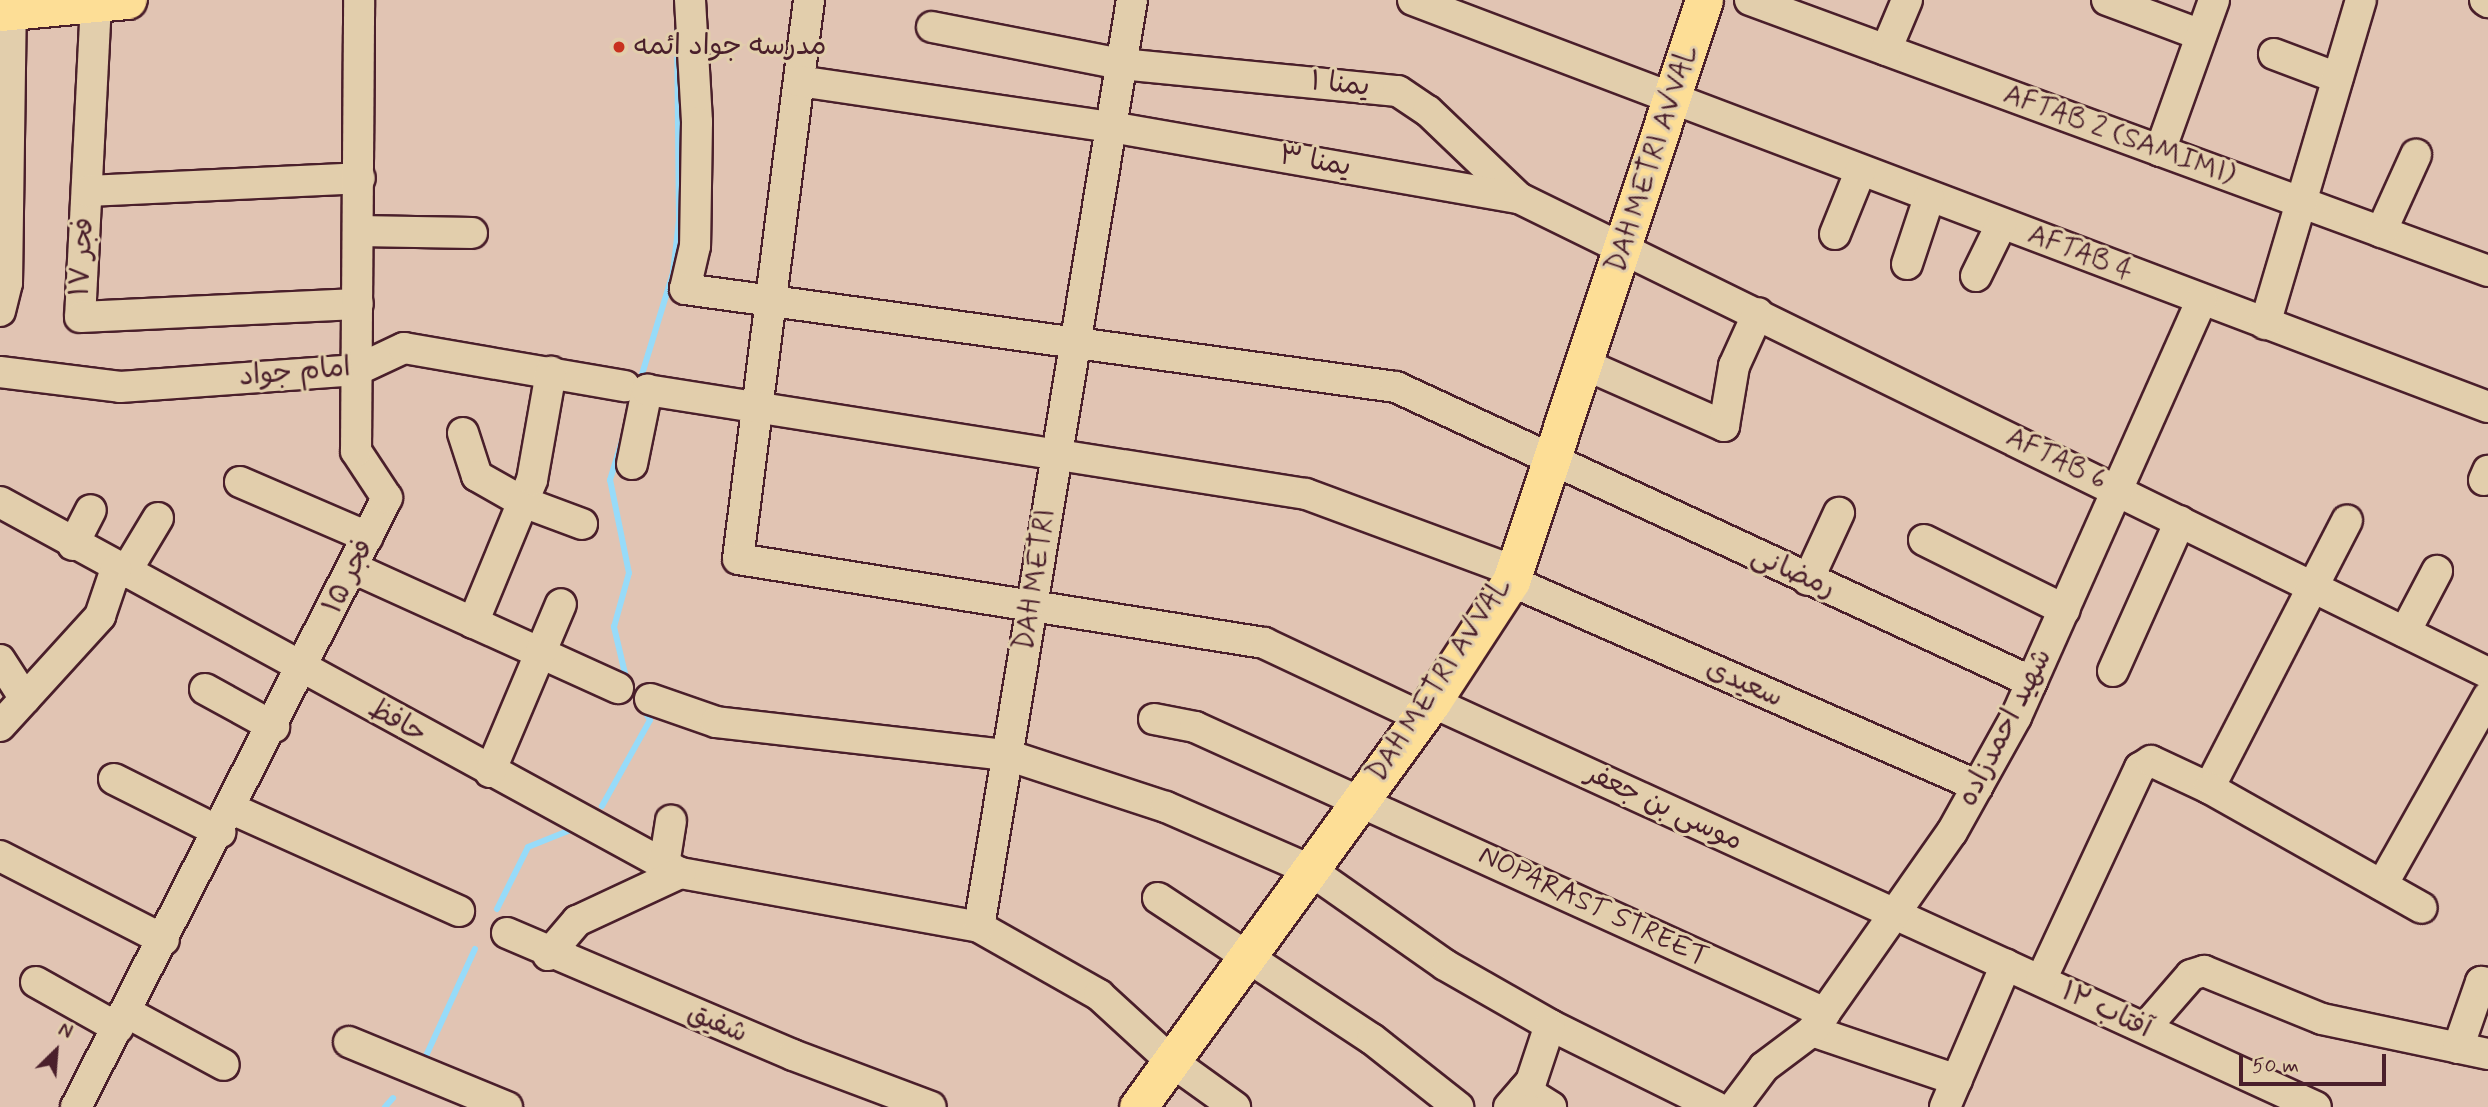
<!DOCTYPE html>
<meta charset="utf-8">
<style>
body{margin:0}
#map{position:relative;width:2488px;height:1107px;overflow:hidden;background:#e1c4b3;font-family:Mynerve,"Playpen Sans Arabic",sans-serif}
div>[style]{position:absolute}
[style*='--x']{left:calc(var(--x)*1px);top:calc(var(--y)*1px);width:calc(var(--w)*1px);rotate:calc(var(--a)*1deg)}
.stream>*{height:6px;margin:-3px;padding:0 3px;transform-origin:3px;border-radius:3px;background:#97dbf9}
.roads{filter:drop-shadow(2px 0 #4a1f2b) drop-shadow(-2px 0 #4a1f2b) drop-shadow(0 2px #4a1f2b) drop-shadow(0 -2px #4a1f2b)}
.minor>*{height:30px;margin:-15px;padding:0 15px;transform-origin:15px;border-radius:15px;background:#e2ceac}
.major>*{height:37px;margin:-18.5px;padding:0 18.5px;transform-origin:18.5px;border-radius:18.5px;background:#fdde96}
.dots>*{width:19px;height:19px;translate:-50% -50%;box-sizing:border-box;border:4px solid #e2ceac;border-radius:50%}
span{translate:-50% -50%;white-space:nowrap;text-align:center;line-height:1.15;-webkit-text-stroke:6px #e2ceac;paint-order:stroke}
.poi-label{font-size:28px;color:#4a1f2b}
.left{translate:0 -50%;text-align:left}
.street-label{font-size:28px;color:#4a1f2b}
.north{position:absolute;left:21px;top:1016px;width:70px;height:70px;-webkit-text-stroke:5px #e2ceac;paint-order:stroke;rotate:25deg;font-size:19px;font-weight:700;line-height:28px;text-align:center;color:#4a1f2b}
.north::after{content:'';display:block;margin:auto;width:24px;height:32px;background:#4a1f2b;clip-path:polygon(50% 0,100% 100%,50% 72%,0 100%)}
.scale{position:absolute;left:2239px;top:1054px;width:147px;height:32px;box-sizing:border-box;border:4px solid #4a1f2b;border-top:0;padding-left:9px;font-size:21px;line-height:24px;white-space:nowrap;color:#4a1f2b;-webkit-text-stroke:5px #e2ceac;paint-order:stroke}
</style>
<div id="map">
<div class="stream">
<div style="--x:639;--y:384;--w:116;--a:-73"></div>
<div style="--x:673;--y:273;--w:53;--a:-83.5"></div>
<div style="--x:679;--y:220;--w:191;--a:-90.6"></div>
<div style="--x:602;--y:806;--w:98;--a:-60.8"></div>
<div style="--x:650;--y:720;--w:44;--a:-121.2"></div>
<div style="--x:627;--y:682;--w:57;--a:-103.3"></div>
<div style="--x:614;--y:627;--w:56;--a:-74.5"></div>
<div style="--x:629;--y:573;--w:95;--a:-101.5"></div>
<div style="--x:610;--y:480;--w:48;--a:-73.1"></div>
<div style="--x:497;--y:909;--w:69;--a:-63.4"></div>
<div style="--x:528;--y:847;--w:43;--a:-21.8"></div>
<div style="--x:425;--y:1058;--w:120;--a:-65.4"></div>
<div style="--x:385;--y:1107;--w:12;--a:-48"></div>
</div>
<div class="roads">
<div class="minor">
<div style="--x:690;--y:0;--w:122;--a:86.7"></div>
<div style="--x:697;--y:122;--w:124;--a:90.9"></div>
<div style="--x:695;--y:246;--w:44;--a:103.1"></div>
<div style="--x:685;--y:289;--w:718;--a:7.85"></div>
<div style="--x:1396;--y:387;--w:701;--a:24.88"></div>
<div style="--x:809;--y:0;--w:563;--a:97.24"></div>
<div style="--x:738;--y:559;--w:533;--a:9.07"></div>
<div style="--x:1264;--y:643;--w:174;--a:25.2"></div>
<div style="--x:1413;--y:0;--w:1149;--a:20.74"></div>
<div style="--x:1750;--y:0;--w:786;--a:20.16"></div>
<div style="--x:2107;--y:0;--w:100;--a:20.4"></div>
<div style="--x:2485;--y:0;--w:4;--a:34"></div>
<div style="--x:96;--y:3;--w:314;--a:92.9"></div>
<div style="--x:80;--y:317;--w:278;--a:-2.7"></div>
<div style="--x:932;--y:27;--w:193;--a:11.1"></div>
<div style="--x:1121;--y:64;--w:278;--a:5.6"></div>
<div style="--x:1398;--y:91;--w:36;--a:34"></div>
<div style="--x:1428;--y:111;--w:126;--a:43.7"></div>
<div style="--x:1886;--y:50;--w:54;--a:-67.2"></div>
<div style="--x:2274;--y:54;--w:68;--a:20.6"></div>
<div style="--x:799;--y:81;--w:315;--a:8.4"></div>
<div style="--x:1111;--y:127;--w:414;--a:9.9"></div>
<div style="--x:1519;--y:198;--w:1079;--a:26.11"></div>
<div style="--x:2160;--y:151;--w:160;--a:-70.3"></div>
<div style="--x:87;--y:191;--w:273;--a:-2.7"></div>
<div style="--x:359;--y:231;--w:113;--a:1"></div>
<div style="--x:2381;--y:232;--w:85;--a:-65.6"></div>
<div style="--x:1835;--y:234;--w:67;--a:-68"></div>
<div style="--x:1907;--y:264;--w:70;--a:-71.6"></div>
<div style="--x:1976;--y:276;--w:57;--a:-63.9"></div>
<div style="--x:0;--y:311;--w:29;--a:-76"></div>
<div style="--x:7;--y:283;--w:272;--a:-89.2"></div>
<div style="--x:2265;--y:324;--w:338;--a:-73.5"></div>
<div style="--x:1586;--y:365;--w:151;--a:23.8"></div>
<div style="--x:1724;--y:426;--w:61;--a:-80.5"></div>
<div style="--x:1734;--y:366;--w:58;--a:-65.6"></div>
<div style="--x:0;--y:372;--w:121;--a:7.1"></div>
<div style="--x:120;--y:387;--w:238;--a:-4.1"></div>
<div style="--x:357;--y:370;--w:52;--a:-25.1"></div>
<div style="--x:404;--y:348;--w:224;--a:9.8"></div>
<div style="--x:463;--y:433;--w:45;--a:72"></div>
<div style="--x:477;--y:476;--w:53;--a:29.5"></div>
<div style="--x:523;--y:502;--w:63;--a:20.4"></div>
<div style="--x:632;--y:464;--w:76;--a:-78.5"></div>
<div style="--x:647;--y:390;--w:667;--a:8.97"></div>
<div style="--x:1306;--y:494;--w:222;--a:20.3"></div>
<div style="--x:2484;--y:480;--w:10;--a:-66"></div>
<div style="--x:240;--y:482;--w:139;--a:23.3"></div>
<div style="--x:0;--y:502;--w:775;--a:28.62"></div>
<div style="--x:680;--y:873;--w:304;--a:10.2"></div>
<div style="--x:979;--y:927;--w:138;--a:29.5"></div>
<div style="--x:1099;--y:995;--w:98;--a:42.5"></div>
<div style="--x:1171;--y:1061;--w:79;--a:35.7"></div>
<div style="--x:1924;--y:540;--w:157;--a:26.4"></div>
<div style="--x:73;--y:545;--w:39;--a:-63"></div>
<div style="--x:353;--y:568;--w:291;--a:24.4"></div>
<div style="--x:125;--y:573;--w:64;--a:-59"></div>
<div style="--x:1808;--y:580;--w:74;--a:-65.2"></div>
<div style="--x:1511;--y:581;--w:510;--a:23.7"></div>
<div style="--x:473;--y:623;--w:155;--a:-67.6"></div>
<div style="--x:532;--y:480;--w:110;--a:-80"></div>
<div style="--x:2405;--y:632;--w:69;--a:-62.3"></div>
<div style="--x:0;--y:660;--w:46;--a:57.3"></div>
<div style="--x:2113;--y:671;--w:164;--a:-65.9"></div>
<div style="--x:205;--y:689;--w:79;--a:28.8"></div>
<div style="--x:650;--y:699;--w:70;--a:19.2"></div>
<div style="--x:716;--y:722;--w:293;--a:6.5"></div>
<div style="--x:1007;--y:755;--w:167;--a:18.1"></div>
<div style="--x:1166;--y:807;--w:157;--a:23.6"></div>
<div style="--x:1310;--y:870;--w:165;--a:35.1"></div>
<div style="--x:1445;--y:965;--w:121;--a:29.7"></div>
<div style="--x:1550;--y:1025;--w:185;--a:26.3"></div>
<div style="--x:1432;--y:702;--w:972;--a:24.61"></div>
<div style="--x:1154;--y:719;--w:42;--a:11"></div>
<div style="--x:1195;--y:727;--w:692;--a:24.42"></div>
<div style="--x:0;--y:726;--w:149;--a:-47.7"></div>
<div style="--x:100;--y:616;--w:50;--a:-71.2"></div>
<div style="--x:490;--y:772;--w:182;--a:-67.1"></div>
<div style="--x:114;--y:779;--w:119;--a:26.6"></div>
<div style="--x:2209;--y:788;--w:301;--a:-62.7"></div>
<div style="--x:232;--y:809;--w:249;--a:24.2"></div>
<div style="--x:0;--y:856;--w:184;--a:27.1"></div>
<div style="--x:664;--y:865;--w:45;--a:-81"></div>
<div style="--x:2382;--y:885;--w:216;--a:-60.6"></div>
<div style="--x:1158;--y:898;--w:256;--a:33.4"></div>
<div style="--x:1372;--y:1039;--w:110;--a:38.3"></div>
<div style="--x:979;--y:927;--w:940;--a:-80.63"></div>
<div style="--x:507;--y:933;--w:311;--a:23.1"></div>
<div style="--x:793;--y:1055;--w:147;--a:20.6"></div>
<div style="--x:548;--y:955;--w:45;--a:-49.5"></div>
<div style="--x:577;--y:921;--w:114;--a:-25"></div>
<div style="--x:2041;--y:980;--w:234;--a:-65"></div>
<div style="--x:2140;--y:768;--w:13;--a:-32"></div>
<div style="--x:2151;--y:761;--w:64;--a:25"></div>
<div style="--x:2209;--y:788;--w:244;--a:29.4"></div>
<div style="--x:36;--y:982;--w:94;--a:29.3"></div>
<div style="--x:126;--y:1012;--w:111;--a:28.4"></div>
<div style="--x:2145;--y:1028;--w:70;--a:-49"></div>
<div style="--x:2191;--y:975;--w:14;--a:-17"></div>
<div style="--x:2204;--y:971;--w:127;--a:22.1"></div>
<div style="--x:2322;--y:1019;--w:170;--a:11.9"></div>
<div style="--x:1812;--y:1031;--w:153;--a:18.7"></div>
<div style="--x:349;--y:1042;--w:171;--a:22.4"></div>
<div style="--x:2458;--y:1048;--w:70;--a:-70.8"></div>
<div style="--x:2481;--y:982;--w:7;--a:8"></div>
<div style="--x:1524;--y:1090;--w:32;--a:32"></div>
<div style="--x:76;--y:1107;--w:684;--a:-62.95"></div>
<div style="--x:387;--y:498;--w:56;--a:-123.4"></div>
<div style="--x:356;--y:451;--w:451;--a:-89.6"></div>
<div style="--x:1509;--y:1107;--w:33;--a:-49"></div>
<div style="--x:1531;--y:1082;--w:60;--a:-71.6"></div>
<div style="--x:1734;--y:1107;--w:50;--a:-53.1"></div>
<div style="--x:1764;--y:1067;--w:60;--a:-36.9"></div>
<div style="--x:1812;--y:1031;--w:243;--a:-54.9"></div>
<div style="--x:1952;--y:832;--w:132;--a:-60.9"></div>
<div style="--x:2016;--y:717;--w:457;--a:-66"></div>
<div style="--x:1945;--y:1107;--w:155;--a:-66.8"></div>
</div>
<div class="major">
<div style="--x:0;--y:12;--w:128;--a:-5.4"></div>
<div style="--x:1138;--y:1107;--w:500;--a:-54.02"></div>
<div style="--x:1432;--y:702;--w:145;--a:-56.9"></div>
<div style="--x:1511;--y:581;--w:612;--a:-71.62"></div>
</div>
</div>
<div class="dots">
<div style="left:619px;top:47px;background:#c8321e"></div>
</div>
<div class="poi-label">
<span class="left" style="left:633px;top:47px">مدرسه جواد ائمه</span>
</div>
<div class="street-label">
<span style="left:1340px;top:85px;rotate:6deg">یمنا ۱</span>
<span style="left:2119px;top:136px;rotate:20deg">AFTAB 2 (SAMIMI)</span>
<span style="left:1653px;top:159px;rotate:-72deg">DAH METRI AVVAL</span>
<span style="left:1315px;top:162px;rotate:10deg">یمنا ۳</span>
<span style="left:2080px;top:254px;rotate:21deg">AFTAB 4</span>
<span style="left:83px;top:257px;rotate:-87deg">فجر ۱۷</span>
<span style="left:295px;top:373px;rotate:-5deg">امام جواد</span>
<span style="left:2056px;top:460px;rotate:26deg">AFTAB 6</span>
<span style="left:1793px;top:573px;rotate:24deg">رمضانی</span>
<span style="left:349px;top:577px;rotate:-64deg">فجر ۱۵</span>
<span style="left:1036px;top:580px;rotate:-81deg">DAH METRI</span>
<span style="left:1440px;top:680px;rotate:-57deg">DAH METRI AVVAL</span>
<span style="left:1744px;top:684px;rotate:24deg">سعیدی</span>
<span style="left:397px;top:722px;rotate:29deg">حافظ</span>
<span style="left:2006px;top:728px;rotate:-63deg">شهید احمدزاده</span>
<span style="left:1664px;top:808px;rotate:25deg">موسی بن جعفر</span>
<span style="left:1593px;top:907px;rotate:25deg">NOPARAST STREET</span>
<span style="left:2106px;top:1011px;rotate:25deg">آفتاب ۱۲</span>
<span style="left:717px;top:1024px;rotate:23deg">شفیق</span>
</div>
<div class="north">N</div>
<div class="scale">50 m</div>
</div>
